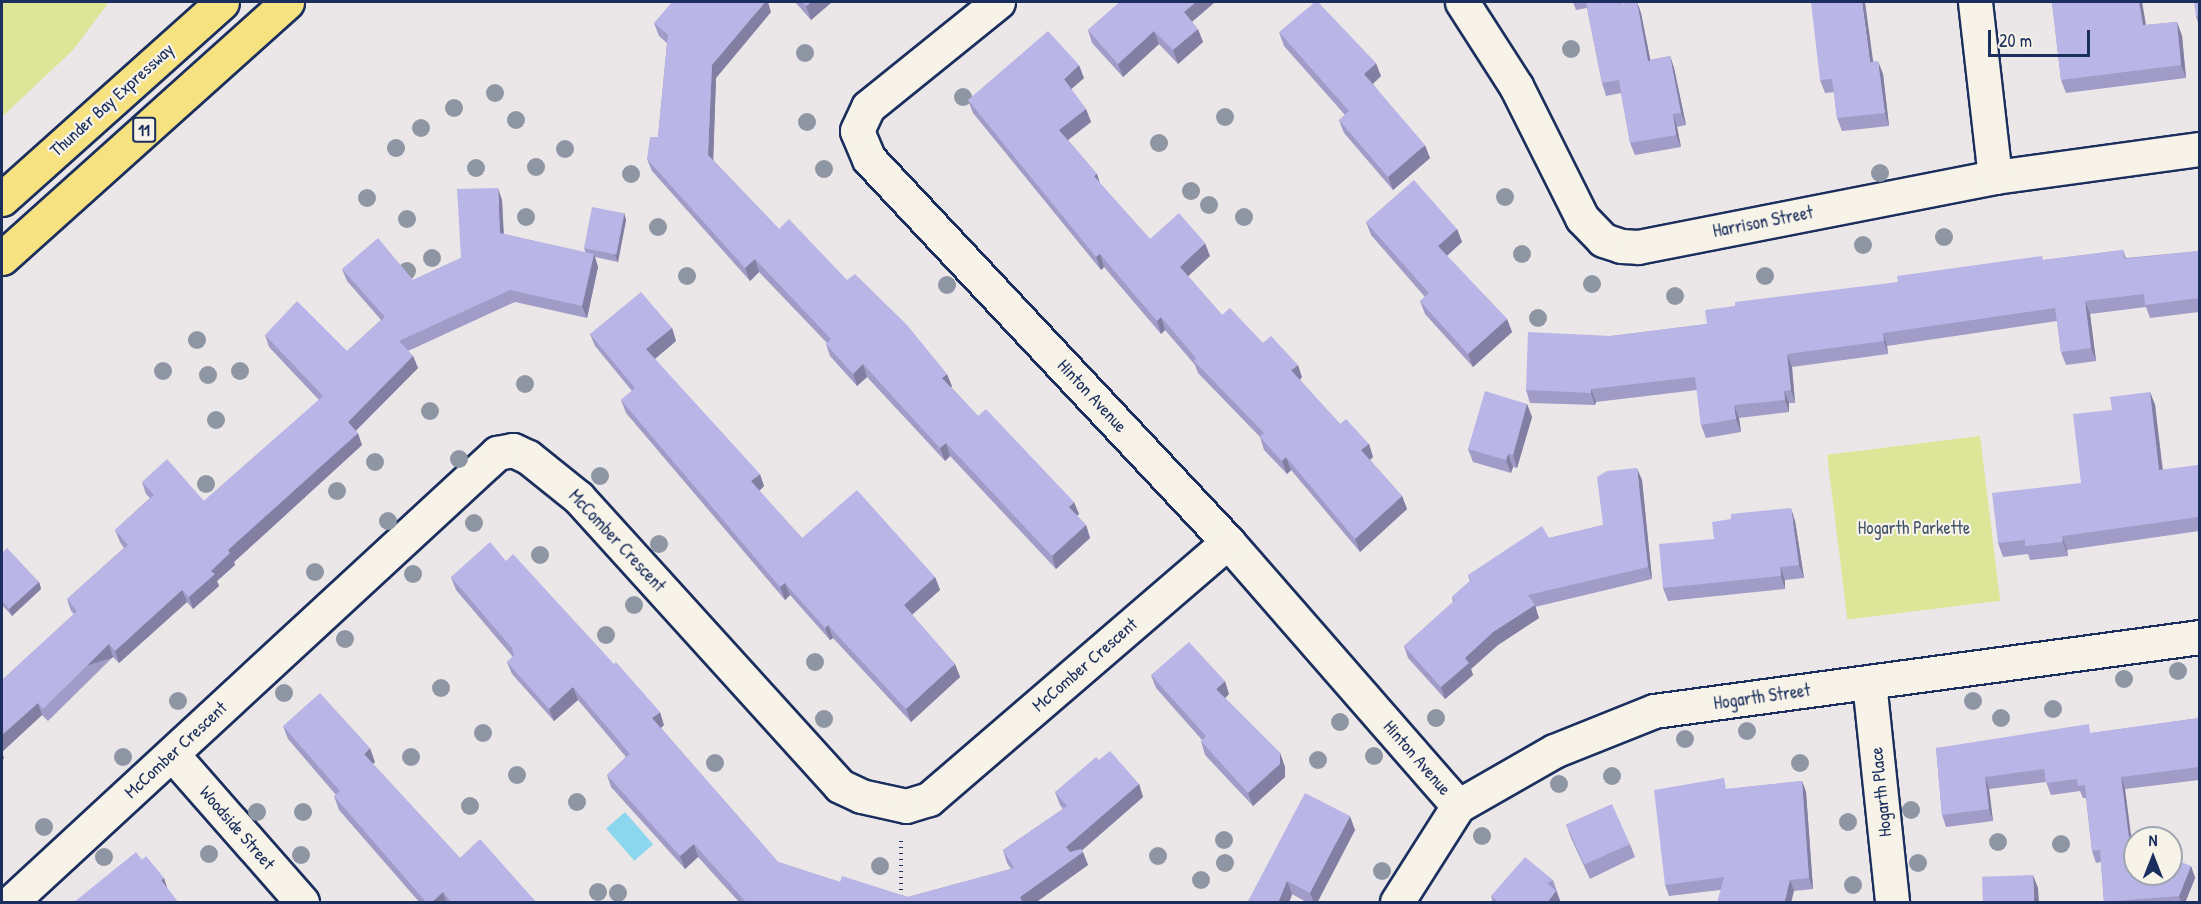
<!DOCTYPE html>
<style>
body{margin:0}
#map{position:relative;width:2201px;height:904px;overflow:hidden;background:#ebe7e8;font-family:"Patrick Hand",sans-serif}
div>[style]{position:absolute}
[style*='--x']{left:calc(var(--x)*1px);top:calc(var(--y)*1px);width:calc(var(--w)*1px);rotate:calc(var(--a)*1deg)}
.green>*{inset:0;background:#dbe699;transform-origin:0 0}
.water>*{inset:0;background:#8cd7ed;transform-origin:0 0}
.path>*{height:4px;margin-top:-2px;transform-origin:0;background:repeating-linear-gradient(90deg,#1b2f5e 0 1.5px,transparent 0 6px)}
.roads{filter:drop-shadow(2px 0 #1b2f5e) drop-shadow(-2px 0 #1b2f5e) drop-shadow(0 2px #1b2f5e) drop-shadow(0 -2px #1b2f5e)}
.minor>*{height:33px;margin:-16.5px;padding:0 16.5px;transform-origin:16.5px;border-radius:16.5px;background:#f7f3e8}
.highway>*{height:33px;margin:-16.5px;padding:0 16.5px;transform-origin:16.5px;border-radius:16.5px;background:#f7e281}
.trees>*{width:18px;height:18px;margin:-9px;border-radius:50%;background:#8e96a3}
.wall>*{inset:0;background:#a09cc7}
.shaded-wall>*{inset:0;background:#827fa2;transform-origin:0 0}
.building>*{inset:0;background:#bab5e7;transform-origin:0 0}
span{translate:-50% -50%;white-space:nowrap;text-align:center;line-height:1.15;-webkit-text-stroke:4.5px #f7f3e8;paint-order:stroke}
.shield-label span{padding:2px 4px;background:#f7f3e8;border:2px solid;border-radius:4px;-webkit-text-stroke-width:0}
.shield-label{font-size:16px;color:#1b2f5e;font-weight:700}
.street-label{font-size:18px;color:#1b2f5e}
.park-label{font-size:18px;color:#41546a}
.frame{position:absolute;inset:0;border:3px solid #1b2f5e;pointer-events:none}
.north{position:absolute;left:2123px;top:826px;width:60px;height:60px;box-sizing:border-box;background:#f7f3e8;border:2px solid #9fa5b1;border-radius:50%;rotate:0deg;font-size:16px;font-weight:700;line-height:24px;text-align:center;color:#1b2f5e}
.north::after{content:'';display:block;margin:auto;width:21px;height:27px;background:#1b2f5e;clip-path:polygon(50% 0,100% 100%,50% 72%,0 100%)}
.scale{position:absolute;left:1988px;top:30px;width:102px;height:27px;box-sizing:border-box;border:3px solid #1b2f5e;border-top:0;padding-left:8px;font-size:18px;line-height:21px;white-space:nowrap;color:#1b2f5e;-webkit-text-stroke:4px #f7f3e8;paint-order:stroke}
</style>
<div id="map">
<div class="green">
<div style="clip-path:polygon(2px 2px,109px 2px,73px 50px,2px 117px)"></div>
<div style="left:1980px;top:436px;width:166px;height:154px;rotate:83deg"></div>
</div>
<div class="water">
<div style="left:625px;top:812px;width:43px;height:25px;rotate:49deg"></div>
</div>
<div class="path">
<div style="--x:901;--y:902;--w:64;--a:-90"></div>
</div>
<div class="roads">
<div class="minor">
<div style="--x:998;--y:2;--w:167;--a:141.1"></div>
<div style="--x:868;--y:107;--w:26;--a:115"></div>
<div style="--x:857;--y:131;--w:30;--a:67"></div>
<div style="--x:869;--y:159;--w:525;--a:46.85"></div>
<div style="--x:1228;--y:542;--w:350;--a:48.9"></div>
<div style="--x:1462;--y:2;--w:100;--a:57.3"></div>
<div style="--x:1516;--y:86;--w:148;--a:63.4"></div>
<div style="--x:1582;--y:218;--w:30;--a:46"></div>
<div style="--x:1603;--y:240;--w:19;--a:18"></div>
<div style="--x:1621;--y:246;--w:17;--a:3"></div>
<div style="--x:1638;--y:247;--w:364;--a:-11.1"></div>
<div style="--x:1995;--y:177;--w:207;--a:-7.8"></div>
<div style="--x:1975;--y:2;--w:176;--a:83.5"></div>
<div style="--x:1869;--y:682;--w:221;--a:84"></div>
<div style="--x:172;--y:754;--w:197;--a:48.7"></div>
<div style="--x:11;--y:902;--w:662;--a:-42.73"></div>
<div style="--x:497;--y:453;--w:16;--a:-11"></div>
<div style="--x:513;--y:450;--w:17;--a:25"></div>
<div style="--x:528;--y:457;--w:64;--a:38.7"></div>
<div style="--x:578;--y:497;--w:390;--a:47.8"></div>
<div style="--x:840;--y:786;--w:23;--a:25"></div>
<div style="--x:861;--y:796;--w:46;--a:12.5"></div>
<div style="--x:906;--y:806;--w:24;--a:-17"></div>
<div style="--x:929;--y:799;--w:394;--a:-40.7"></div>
<div style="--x:1397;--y:902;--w:114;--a:-57.6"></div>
<div style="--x:1458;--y:806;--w:111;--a:-29.8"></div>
<div style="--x:1554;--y:751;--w:108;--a:-21.8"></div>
<div style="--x:1654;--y:711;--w:551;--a:-7.72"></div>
</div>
<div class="highway">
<div style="--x:2;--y:199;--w:295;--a:-41.8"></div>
<div style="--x:2;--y:258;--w:383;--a:-41.9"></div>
</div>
</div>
<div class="trees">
<div style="left:1571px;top:49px"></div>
<div style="left:805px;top:53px"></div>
<div style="left:495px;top:93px"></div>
<div style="left:963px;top:97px"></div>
<div style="left:454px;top:108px"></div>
<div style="left:1225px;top:117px"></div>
<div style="left:516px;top:120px"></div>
<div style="left:807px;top:122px"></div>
<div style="left:421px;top:128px"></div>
<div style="left:1159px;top:143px"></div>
<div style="left:396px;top:148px"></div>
<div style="left:565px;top:149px"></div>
<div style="left:536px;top:167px"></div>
<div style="left:476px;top:168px"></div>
<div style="left:824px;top:169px"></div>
<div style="left:1880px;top:173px"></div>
<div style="left:631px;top:174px"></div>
<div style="left:1191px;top:191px"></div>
<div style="left:1505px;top:197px"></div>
<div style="left:367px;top:198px"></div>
<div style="left:1209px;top:205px"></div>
<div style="left:526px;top:217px"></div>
<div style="left:1244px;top:217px"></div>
<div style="left:407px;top:219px"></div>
<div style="left:658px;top:227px"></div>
<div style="left:1944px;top:237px"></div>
<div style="left:1863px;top:245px"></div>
<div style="left:1522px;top:254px"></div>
<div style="left:432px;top:258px"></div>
<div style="left:407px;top:271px"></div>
<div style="left:687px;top:276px"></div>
<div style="left:1765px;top:276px"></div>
<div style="left:1592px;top:284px"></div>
<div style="left:947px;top:285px"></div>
<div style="left:1675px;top:296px"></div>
<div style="left:1538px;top:318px"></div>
<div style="left:197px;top:340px"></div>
<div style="left:163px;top:371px"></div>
<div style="left:240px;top:371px"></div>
<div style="left:208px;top:375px"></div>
<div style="left:525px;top:384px"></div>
<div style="left:430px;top:411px"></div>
<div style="left:216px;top:420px"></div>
<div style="left:459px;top:459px"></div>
<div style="left:375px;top:462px"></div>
<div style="left:600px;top:476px"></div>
<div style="left:206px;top:484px"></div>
<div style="left:337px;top:491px"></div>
<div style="left:388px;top:521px"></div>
<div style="left:474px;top:523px"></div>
<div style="left:659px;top:544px"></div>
<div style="left:540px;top:555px"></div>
<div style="left:315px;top:572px"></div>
<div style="left:413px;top:574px"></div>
<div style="left:634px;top:605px"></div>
<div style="left:606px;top:635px"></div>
<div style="left:345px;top:639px"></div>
<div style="left:815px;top:662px"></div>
<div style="left:2178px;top:671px"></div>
<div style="left:2124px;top:679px"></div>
<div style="left:441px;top:688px"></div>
<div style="left:284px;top:693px"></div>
<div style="left:178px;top:701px"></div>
<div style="left:1973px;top:701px"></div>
<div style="left:2053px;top:709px"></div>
<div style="left:1436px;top:718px"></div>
<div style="left:2001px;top:718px"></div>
<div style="left:824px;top:719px"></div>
<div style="left:1340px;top:722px"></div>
<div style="left:1747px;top:731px"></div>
<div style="left:483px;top:733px"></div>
<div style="left:1685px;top:739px"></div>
<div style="left:1374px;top:756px"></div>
<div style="left:123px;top:757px"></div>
<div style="left:411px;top:757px"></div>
<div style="left:1318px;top:760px"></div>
<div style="left:715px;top:763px"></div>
<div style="left:1800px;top:763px"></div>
<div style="left:517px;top:775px"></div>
<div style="left:1612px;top:776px"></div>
<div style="left:1559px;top:784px"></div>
<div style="left:577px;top:802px"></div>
<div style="left:470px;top:806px"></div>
<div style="left:1911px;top:810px"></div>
<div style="left:257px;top:812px"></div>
<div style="left:303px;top:812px"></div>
<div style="left:1848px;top:822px"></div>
<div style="left:44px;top:827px"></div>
<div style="left:1482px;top:836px"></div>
<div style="left:1224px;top:840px"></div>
<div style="left:1998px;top:842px"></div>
<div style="left:2061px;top:844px"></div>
<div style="left:209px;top:854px"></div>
<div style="left:301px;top:855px"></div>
<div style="left:1158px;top:856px"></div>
<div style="left:104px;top:857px"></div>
<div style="left:1225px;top:863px"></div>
<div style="left:1918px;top:863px"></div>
<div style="left:880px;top:866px"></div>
<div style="left:1382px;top:871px"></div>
<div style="left:1201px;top:880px"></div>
<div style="left:1853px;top:885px"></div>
<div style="left:598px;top:892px"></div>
<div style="left:618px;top:893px"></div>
</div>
<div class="wall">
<div style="clip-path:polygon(795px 2px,832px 2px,811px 20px)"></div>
<div style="clip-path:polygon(1120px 2px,1215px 2px,1192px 22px,1203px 42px,1178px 64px,1159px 44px,1123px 77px,1092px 43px,1088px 30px)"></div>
<div style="clip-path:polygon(1573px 2px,1621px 2px,1622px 4px,1637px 2px,1641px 13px,1650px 60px,1670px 56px,1674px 68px,1686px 125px,1677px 127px,1681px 147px,1635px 155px,1630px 143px,1621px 93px,1606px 96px,1602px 83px,1587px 8px,1576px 10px)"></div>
<div style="clip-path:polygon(2052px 2px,2142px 2px,2146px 25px,2177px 22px,2182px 36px,2186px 78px,2066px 93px,2061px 80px)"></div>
<div style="clip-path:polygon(2199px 2px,2199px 26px,2196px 16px)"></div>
<div style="clip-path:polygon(771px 12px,716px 78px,713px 160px,779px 229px,847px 280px,952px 386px,951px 387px,978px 416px,1079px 514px,1077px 516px,1086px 525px,1090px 538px,1056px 569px,950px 456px,945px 461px,867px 377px,857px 386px,830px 356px,826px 344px,827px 343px,759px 272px,750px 281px,652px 171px,647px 159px,658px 137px,667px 43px,659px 36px,654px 23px)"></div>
<div style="clip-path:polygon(1279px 32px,1381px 76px,1373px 84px,1430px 158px,1393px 190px,1344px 133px,1339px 120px,1345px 115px,1284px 46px)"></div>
<div style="clip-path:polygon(1873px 61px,1883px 74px,1889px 126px,1842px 131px,1837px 118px,1834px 92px,1825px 93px,1820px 80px)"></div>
<div style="clip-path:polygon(1084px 78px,1071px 89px,1086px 109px,1091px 122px,1068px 140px,1097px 174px,1100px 184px,1150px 239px,1210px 256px,1188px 276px,1222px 315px,1263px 343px,1302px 377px,1300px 380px,1340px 424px,1369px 444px,1373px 457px,1370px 460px,1402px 496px,1407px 509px,1360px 552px,1291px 470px,1287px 474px,1264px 450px,1260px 437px,1198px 373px,1195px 365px,1165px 330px,1161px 334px,1104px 267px,1101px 270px,973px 113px,968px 100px)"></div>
<div style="clip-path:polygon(502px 200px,504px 234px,586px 253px,584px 248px,624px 213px,626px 220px,618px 262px,595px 257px,598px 267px,587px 318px,515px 302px,408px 351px,413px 356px,418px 368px,356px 431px,362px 445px,234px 562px,235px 565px,217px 581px,219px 586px,193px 609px,187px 602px,119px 663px,113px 657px,48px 721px,42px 715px,2px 752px,4px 758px,2px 761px,2px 680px,74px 614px,71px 611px,67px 599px,124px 548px,120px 542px,115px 530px,150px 498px,146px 494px,142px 482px,204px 501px,319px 400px,269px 347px,265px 335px,347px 351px,381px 320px,347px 281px,342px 269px,413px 280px,461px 258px)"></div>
<div style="clip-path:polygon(1366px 222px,1457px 229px,1462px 242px,1447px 256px,1507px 319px,1512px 332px,1473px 367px,1425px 314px,1420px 301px,1425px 297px,1371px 235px)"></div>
<div style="clip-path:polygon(2123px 250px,2126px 258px,2199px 251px,2199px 312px,2150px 318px,2146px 307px,2090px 314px,2096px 361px,2066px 365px,2061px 352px,2057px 321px,1887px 346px,1888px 354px,1792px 367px,1795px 403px,1789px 403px,1789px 412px,1739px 418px,1741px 432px,1706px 438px,1701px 425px,1697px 390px,1596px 402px,1595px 405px,1530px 403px,1526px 390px,1611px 336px,1707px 324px,1898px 282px,2044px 260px)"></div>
<div style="clip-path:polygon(672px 328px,676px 341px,655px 359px,764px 486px,759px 491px,802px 538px,935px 577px,940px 590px,912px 615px,955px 664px,960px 677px,911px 722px,833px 638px,830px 640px,790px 595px,785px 600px,626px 413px,621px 400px,632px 391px,595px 346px,590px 334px)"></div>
<div style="clip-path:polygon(2150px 392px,2155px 405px,2163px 470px,2199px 465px,2199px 531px,2067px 550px,2068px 556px,2030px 560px,2028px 554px,2003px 557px,1998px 543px,2081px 483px,2112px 410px)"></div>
<div style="clip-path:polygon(1527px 404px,1532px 417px,1517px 468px,1513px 467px,1511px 473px,1473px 462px,1468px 449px)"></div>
<div style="clip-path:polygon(1642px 480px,1652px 579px,1535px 607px,1539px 618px,1498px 645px,1471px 669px,1473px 675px,1445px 699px,1408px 658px,1404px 646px,1453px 602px,1452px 597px,1470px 581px,1468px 575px,1549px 538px,1603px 525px)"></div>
<div style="clip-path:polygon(1795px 521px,1804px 578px,1785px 580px,1785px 589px,1668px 601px,1663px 588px,1714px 539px)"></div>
<div style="clip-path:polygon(2px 553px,39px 582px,41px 589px,12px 616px,2px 605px)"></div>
<div style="clip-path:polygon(506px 561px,664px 725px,661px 728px,778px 862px,840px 882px,908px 897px,1011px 869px,1007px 863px,1003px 850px,1063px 809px,1060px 805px,1055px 792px,1099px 760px,1139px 784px,1143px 797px,1082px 850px,1088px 865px,1035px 903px,740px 903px,698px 857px,685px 869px,611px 787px,607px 775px,626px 757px,578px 700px,554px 721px,512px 674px,507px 662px,513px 657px,456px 590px,451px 577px)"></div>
<div style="clip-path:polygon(1151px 675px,1229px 694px,1225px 698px,1280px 753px,1285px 767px,1285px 777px,1253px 806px,1205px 755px,1201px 741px,1202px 740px,1156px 688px)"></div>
<div style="clip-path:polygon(2199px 718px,2199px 780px,2125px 789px,2134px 861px,2191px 866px,2195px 878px,2185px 903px,2104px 903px,2101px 862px,2096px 863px,2092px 851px,2086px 798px,2083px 798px,2080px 791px,2051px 795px,2046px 782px,1989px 789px,1993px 821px,1946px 827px,1942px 815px,1936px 748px,2092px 733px)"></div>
<div style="clip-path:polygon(283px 726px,375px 762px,373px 764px,460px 858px,537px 903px,420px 903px,339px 810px,334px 796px,336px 795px,288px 739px)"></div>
<div style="clip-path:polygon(1802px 781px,1806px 792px,1813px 889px,1794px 891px,1720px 890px,1669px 896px,1665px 885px,1728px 789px)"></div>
<div style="clip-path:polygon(1566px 824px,1630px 844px,1635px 857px,1590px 879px,1571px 838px)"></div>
<div style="clip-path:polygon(1355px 830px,1317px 903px,1308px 903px,1292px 894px,1289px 903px,1247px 903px)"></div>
<div style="clip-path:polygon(1553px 880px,1561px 903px,1493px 903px,1491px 896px)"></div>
</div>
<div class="shaded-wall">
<div style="clip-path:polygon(765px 2px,768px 2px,771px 12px,716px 78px,713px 167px,708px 155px,712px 65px)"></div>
<div style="clip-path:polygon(812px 2px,832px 2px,811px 20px,806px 6px)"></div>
<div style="clip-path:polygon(1196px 2px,1215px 2px,1188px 25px,1184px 12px)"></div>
<div style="clip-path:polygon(1637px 2px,1641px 13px,1653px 73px,1648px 61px)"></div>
<div style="clip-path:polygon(1862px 2px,1865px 2px,1875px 75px,1870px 62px)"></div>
<div style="clip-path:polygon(2139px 2px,2142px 2px,2148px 39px,2143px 25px)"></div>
<div style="clip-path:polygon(2177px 22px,2182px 36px,2186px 78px,2181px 65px)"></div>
<div style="clip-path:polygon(1198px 29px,1203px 42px,1178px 64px,1173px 50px)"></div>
<div style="clip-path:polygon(1154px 31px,1159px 44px,1123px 77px,1118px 64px)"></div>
<div style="clip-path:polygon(1670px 56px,1674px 68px,1686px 125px,1681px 113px)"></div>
<div style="clip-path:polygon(1878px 61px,1883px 74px,1889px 126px,1885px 113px)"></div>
<div style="clip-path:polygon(1376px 63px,1381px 76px,1369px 87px,1364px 74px)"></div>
<div style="clip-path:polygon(1079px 65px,1084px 78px,1068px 92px,1064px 79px)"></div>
<div style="clip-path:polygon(1086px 109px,1091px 122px,1064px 143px,1059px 130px)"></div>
<div style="clip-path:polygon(1673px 114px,1677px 127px,1681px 147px,1676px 135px)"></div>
<div style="clip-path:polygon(1425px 145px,1430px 158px,1393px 190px,1388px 177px)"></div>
<div style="clip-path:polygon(1097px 174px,1101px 187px,1094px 176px)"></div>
<div style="clip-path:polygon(498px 188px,502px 200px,504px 245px,500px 233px)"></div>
<div style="clip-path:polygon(624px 213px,626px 220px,618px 262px,615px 255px)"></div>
<div style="clip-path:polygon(1457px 229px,1462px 242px,1443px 259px,1438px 246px)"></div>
<div style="clip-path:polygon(1205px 243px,1210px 256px,1184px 280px,1180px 267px)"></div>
<div style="clip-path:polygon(594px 254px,598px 267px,587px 318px,582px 306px)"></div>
<div style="clip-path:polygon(1100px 254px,1104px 267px,1101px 270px,1096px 257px)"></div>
<div style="clip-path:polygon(755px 259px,759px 272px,750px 281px,745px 268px)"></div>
<div style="clip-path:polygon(2085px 301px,2090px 314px,2096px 361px,2091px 348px)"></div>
<div style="clip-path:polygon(1161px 317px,1165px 330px,1161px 334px,1157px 321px)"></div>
<div style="clip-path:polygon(1507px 319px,1512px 332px,1473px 367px,1468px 354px)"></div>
<div style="clip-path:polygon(672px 328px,676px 341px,651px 362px,646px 349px)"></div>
<div style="clip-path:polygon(1883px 333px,1887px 346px,1888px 354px,1884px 341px)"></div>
<div style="clip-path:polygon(1787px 354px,1792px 367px,1795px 403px,1791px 390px)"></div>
<div style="clip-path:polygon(413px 356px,418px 368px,352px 434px,348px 422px)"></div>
<div style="clip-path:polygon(863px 364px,867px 377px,857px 386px,853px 374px)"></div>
<div style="clip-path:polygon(1298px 365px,1302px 377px,1296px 383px,1291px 370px)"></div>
<div style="clip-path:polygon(947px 374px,952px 386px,947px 391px,942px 378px)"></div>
<div style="clip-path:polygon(1591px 389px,1596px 402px,1595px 405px,1591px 393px)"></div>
<div style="clip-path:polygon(1784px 391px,1789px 403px,1789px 412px,1785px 400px)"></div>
<div style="clip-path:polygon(2150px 392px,2155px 405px,2164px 484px,2159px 470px)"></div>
<div style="clip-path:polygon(1527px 404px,1532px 417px,1517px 468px,1513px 455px)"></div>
<div style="clip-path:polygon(1734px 405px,1739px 418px,1741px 432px,1736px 419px)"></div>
<div style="clip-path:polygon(358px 433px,362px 445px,234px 562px,235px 565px,217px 581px,219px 586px,193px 609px,189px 597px,228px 550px)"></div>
<div style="clip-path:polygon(946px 443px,950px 456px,945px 461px,940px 448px)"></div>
<div style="clip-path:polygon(1369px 444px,1373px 457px,1366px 463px,1361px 450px)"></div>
<div style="clip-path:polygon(1508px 454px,1513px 467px,1511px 473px,1506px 460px)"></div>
<div style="clip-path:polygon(1286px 457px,1291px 470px,1287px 474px,1282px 461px)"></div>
<div style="clip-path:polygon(1637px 468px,1642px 480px,1652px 579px,1648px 567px)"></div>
<div style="clip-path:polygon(760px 474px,764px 486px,756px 494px,751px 481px)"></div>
<div style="clip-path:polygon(1402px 496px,1407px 509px,1360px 552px,1355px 539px)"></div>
<div style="clip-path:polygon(1074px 502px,1079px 514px,1073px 519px,1069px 507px)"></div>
<div style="clip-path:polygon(1791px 508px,1795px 521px,1804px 578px,1799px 565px)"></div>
<div style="clip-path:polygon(1086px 525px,1090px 538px,1056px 569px,1052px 556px)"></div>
<div style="clip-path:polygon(2062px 536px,2067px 550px,2068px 556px,2063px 542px)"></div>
<div style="clip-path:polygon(1780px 567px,1785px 580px,1785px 589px,1781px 576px)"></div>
<div style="clip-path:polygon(935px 577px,940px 590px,908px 618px,904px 605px)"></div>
<div style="clip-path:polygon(39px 582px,41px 589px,12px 616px,9px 609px)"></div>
<div style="clip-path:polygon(785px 583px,790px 595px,785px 600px,780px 587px)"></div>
<div style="clip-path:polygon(182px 590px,187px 602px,119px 663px,115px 651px)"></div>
<div style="clip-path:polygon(1535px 605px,1539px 618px,1498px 645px,1471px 669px,1473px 675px,1445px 699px,1441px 687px,1465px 658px,1493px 632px)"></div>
<div style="clip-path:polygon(828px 625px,833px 638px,830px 640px,825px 628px)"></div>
<div style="left:109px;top:644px;width:14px;height:93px;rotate:73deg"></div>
<div style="clip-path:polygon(955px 664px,960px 677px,911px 722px,906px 709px)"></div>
<div style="clip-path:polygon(1225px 681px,1229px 694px,1221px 702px,1216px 689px)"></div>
<div style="clip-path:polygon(573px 687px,578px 700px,554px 721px,549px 709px)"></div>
<div style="clip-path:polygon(38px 703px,42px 715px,2px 752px,4px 758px,2px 761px,2px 735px)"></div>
<div style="clip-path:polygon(660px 712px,664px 725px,657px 731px,652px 718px)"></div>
<div style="clip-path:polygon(370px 748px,375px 762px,368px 768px,364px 754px)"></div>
<div style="clip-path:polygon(1280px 753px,1285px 767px,1285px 777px,1253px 806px,1248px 793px)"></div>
<div style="clip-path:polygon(1985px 777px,1989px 789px,1993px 821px,1989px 809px)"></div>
<div style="clip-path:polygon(2121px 777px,2125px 789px,2135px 866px,2132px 861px)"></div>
<div style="clip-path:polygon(1802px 781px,1806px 792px,1813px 889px,1809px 878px)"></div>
<div style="clip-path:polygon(1139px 784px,1143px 797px,1071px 860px,1066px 847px)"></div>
<div style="clip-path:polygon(1350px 816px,1355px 830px,1317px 903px,1314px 903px,1310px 893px)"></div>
<div style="clip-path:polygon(694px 844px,698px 857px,685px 869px,680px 856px)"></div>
<div style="clip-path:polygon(1083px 852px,1088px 865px,1035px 903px,1021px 903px,1020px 897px)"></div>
<div style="clip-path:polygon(2191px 866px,2195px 878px,2185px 903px,2181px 903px,2179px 896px)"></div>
<div style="clip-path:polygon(2033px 875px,2038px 888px,2039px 903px,2034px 903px)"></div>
<div style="clip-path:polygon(164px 878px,168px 890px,161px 880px)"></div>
<div style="clip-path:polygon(1790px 880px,1794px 891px,1791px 903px,1784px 903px)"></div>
<div style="clip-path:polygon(1287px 881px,1292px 894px,1289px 903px,1278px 903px)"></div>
<div style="clip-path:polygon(1556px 891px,1561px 903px,1547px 903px)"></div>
<div style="clip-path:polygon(443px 892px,446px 903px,431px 903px)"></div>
</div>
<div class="building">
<div style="clip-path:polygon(672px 2px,765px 2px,712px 65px,708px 155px,779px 229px,789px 219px,847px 280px,855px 274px,907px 325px,947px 374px,942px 378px,978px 416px,986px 409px,1074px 502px,1069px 507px,1086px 525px,1052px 556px,946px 443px,940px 448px,863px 364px,853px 374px,826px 344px,831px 339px,755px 259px,745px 268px,647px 159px,650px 137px,658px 137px,668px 35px,654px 23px)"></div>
<div style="clip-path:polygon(802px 2px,812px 2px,806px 6px)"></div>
<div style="clip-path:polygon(1120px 2px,1196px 2px,1184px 12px,1198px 29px,1173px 50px,1154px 31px,1118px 64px,1088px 30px)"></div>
<div style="clip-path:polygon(1315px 2px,1318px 2px,1376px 63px,1364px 74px,1425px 145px,1388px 177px,1339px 120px,1349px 111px,1279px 32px)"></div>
<div style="clip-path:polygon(1586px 2px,1619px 2px,1620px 4px,1637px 2px,1648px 61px,1670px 56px,1681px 113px,1673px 114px,1676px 135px,1630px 143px,1619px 80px,1602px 83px)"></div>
<div style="clip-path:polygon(1811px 2px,1862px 2px,1870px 62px,1878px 61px,1885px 113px,1837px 118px,1832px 79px,1820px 80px)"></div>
<div style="clip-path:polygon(2052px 2px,2139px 2px,2143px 25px,2177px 22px,2181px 65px,2061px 80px)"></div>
<div style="clip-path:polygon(2194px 2px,2199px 2px,2199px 16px,2196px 16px)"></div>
<div style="clip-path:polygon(1048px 31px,1079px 65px,1064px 79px,1086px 109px,1059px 130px,1097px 174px,1094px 176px,1150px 239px,1179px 213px,1205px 243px,1180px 267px,1222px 315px,1230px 308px,1263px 343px,1271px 336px,1298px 365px,1291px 370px,1340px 424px,1346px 419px,1369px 444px,1361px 450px,1402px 496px,1355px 539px,1286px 457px,1282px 461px,1260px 437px,1264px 433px,1194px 361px,1196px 358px,1161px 317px,1157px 321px,1100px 254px,1096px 257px,968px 100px)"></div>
<div style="clip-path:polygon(1414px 180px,1457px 229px,1438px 246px,1507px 319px,1468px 354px,1420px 301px,1429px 293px,1366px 222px)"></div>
<div style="clip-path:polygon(498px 188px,500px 233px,594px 254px,582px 306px,510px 290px,399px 341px,413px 356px,348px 422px,358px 433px,228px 550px,230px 553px,211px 571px,215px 574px,189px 597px,182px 590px,115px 651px,109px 644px,43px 709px,38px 703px,2px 735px,2px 680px,77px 611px,67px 599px,128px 545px,115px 530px,154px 495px,142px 482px,167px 459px,204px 501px,323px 396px,265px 335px,297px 301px,347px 351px,385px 317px,342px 269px,378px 238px,413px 280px,461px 258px,457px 189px)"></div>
<div style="left:592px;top:207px;width:33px;height:42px;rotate:11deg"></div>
<div style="clip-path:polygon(2123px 250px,2124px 259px,2199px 251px,2199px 298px,2145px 305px,2144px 294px,2085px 301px,2091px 348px,2061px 352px,2055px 308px,1883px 333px,1884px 341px,1787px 354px,1791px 390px,1784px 391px,1785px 400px,1734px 405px,1736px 419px,1701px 425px,1695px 377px,1591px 389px,1591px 393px,1526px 390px,1528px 332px,1611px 336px,1707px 324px,1705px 310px,1735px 306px,1735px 302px,1898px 282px,1897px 276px,2042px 256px,2043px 260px)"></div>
<div style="clip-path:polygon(641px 292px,672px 328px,646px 349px,760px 474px,751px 481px,802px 538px,857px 490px,935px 577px,904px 605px,955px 664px,906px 709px,828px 625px,825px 628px,785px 583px,780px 587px,621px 400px,635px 388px,590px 334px)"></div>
<div style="clip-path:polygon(1485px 391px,1527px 404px,1513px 455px,1508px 454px,1506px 460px,1468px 449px)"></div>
<div style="clip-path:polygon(2150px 392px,2159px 470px,2199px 465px,2199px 517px,2062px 536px,2063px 542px,2025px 546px,2025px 540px,1998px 543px,1992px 493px,2081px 483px,2073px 414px,2112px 410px,2110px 397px)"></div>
<div style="clip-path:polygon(1637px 468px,1648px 567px,1528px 595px,1535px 605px,1493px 632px,1465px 658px,1469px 663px,1441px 687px,1404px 646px,1455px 600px,1452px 597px,1471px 580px,1468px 575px,1542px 526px,1549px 538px,1603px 525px,1597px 477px,1607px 471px)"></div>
<div style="clip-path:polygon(1791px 508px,1799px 565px,1780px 567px,1781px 576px,1663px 588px,1659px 544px,1714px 539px,1712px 522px,1731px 519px,1731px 514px)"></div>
<div style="clip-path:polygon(490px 542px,506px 561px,513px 554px,614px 664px,616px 662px,660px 712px,652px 718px,778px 862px,840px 882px,842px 876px,908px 897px,1014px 868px,1003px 850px,1067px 806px,1055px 792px,1096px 757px,1099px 760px,1110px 751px,1139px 784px,1066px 847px,1070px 852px,1081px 849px,1083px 852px,1020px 897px,1023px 903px,746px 902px,694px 844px,680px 856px,607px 775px,630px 754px,573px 687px,549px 709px,507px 662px,514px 655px,512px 648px,451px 577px)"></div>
<div style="clip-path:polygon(7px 548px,39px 582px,9px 609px,2px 601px,2px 553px)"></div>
<div style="clip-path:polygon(1189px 642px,1225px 681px,1216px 689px,1280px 753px,1280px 764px,1248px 793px,1201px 741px,1206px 736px,1151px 675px)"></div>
<div style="clip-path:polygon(320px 693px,370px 748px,364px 754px,460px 858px,480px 839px,537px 903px,452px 903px,443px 892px,431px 903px,427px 903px,334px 796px,340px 791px,283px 726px)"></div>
<div style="clip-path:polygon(2199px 718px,2199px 767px,2121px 777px,2132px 861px,2135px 861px,2135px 874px,2171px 874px,2171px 858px,2191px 866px,2179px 896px,2104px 902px,2100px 850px,2092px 851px,2085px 785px,2078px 786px,2077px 779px,2046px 783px,2044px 769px,1985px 777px,1989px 809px,1942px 815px,1936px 748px,2089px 724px,2090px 733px)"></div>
<div style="clip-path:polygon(1724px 778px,1726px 789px,1802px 781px,1809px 878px,1790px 880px,1784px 903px,1717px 903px,1724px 877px,1665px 885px,1654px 790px)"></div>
<div style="clip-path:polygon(1305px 793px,1350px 816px,1310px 893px,1287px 881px,1278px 903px,1247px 903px)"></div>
<div style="left:1612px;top:804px;width:44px;height:50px;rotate:66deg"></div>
<div style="clip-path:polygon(136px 852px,142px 860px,146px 856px,164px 878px,161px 880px,179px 903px,73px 903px)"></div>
<div style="clip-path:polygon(1525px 857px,1553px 880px,1547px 883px,1556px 891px,1547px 903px,1499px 903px,1491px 896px)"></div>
<div style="left:2033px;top:875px;width:28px;height:51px;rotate:88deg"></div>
</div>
<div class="shield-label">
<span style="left:144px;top:130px">11</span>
</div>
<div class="street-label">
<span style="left:112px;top:100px;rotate:-42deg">Thunder Bay Expressway</span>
<span style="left:1763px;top:222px;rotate:-11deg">Harrison Street</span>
<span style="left:1092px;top:396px;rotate:47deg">Hinton Avenue</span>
<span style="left:617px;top:541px;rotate:47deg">McComber Crescent</span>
<span style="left:1085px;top:665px;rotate:-41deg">McComber Crescent</span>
<span style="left:1762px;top:697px;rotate:-8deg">Hogarth Street</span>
<span style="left:176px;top:750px;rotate:-43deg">McComber Crescent</span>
<span style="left:1417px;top:758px;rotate:49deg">Hinton Avenue</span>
<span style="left:1881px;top:792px;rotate:-96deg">Hogarth Place</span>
<span style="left:237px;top:828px;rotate:49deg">Woodside Street</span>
</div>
<div class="park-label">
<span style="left:1914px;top:528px">Hogarth Parkette</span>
</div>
<div class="frame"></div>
<div class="north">N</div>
<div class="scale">20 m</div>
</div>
